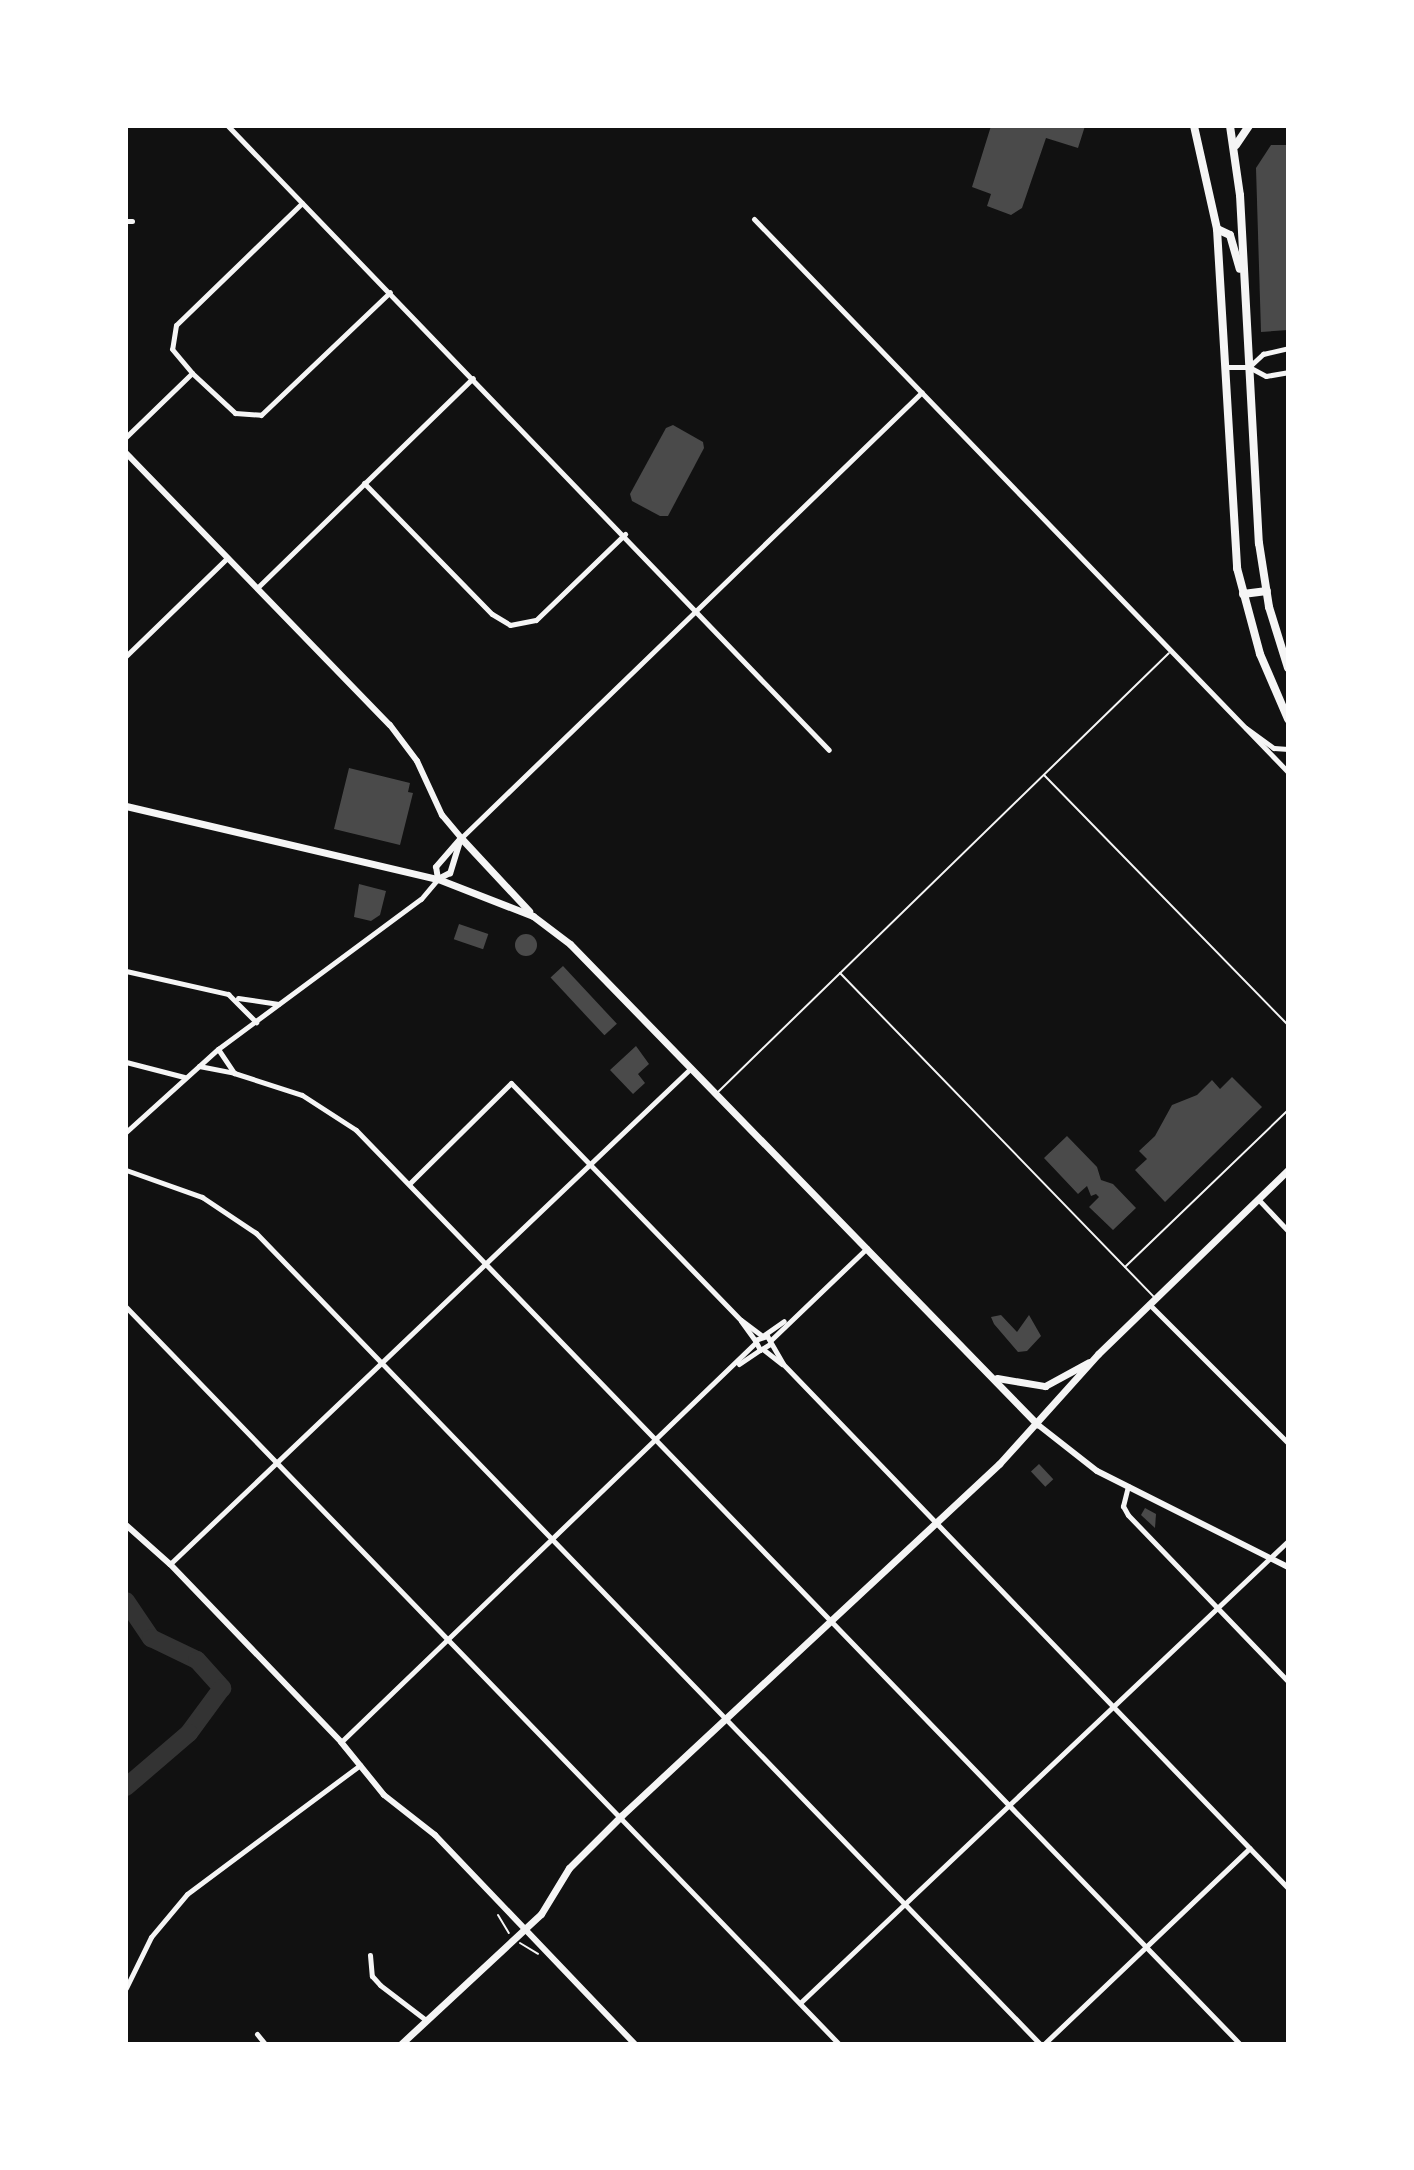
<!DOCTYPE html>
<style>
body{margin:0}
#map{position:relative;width:1414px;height:2170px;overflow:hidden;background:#111;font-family:Ubuntu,sans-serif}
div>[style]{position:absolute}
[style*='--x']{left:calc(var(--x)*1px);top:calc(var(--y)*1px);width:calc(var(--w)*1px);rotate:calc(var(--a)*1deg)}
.river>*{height:18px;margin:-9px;padding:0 9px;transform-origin:9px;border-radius:9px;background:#333}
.building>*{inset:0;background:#4a4a4a;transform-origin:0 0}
.round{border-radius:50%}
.path>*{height:2px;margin:-1px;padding:0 1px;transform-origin:1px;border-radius:1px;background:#f5f5f5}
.service>*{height:2px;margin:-1px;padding:0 1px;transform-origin:1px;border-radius:1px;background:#f5f5f5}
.minor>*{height:5px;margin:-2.5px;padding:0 2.5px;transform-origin:2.5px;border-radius:2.5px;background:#f5f5f5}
.tertiary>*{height:6px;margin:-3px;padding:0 3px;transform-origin:3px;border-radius:3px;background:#f5f5f5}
.secondary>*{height:7px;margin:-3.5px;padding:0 3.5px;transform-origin:3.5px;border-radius:3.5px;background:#f5f5f5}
.primary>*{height:8px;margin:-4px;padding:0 4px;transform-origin:4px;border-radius:4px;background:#f5f5f5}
span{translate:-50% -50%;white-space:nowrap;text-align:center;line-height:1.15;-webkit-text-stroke:6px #fff;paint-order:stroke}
.frame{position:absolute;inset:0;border:128px solid #fff;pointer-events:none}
</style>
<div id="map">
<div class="river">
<div style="--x:126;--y:1601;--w:45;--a:56"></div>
<div style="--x:151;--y:1638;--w:51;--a:25.6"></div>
<div style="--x:197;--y:1660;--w:38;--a:48"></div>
<div style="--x:222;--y:1688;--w:56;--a:126.3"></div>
<div style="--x:189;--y:1733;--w:83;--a:139.4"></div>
</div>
<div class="building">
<div style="clip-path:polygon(991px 126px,1085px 126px,1078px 148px,1046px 138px,1022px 208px,1011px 215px,987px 206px,991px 194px,972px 187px)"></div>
<div style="clip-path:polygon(1271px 145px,1288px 145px,1288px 330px,1261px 332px,1256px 168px)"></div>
<div style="clip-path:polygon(673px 425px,703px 442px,704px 448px,668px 516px,660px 516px,632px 501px,630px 494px,666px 428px)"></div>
<div style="clip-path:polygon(349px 768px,410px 783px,408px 792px,413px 793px,400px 845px,334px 829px)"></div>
<div style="clip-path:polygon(359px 884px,386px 891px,380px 915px,371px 921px,354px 917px)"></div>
<div style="left:459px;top:924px;width:31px;height:16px;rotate:19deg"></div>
<div class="round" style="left:515px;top:934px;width:22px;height:22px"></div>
<div style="left:563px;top:966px;width:79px;height:17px;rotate:47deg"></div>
<div style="clip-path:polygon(636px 1046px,649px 1064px,638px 1074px,645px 1083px,633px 1094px,610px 1070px)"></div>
<div style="clip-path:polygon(1232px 1077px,1262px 1107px,1165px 1202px,1135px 1170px,1147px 1159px,1139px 1151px,1155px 1136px,1172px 1105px,1197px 1095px,1212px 1080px,1220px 1089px)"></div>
<div style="clip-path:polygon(1067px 1136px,1097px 1167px,1101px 1180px,1113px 1184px,1136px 1208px,1113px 1230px,1089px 1207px,1099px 1197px,1096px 1194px,1091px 1196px,1087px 1186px,1078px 1194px,1044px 1158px)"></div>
<div style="clip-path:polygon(1001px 1315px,1017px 1332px,1029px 1315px,1041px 1336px,1027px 1351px,1018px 1352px,994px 1324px,991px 1317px)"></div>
<div style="left:1039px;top:1464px;width:21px;height:11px;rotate:47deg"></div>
<div style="clip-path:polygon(1145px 1508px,1156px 1514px,1155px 1528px,1141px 1515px)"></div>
</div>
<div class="path">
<div style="--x:498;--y:1915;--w:21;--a:59"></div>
<div style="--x:520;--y:1943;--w:21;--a:31"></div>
</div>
<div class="service">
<div style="--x:1044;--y:775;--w:349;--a:45.7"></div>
<div style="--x:840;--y:973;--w:450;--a:45.9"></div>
<div style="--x:718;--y:1092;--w:629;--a:-44.23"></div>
<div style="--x:1125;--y:1267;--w:226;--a:-43.9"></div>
</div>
<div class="minor">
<div style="--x:228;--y:126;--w:866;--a:46.08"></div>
<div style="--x:302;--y:203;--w:175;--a:135.9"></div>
<div style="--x:176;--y:325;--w:24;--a:99"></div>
<div style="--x:172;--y:349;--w:31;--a:50"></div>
<div style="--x:192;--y:373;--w:59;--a:42.9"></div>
<div style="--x:235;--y:413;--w:26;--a:4"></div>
<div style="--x:261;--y:415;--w:178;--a:-43.6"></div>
<div style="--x:754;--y:219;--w:769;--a:46"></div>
<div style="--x:126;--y:221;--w:6;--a:0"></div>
<div style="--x:1250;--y:366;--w:18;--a:-43"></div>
<div style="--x:1263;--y:354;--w:26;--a:-13"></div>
<div style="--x:1225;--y:367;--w:24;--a:0"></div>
<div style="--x:1249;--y:367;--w:19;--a:28"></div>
<div style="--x:1266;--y:376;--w:22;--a:-10"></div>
<div style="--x:126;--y:437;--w:92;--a:-44.1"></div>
<div style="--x:364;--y:483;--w:183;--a:45.7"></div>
<div style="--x:492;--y:614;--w:21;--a:31"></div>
<div style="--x:510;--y:625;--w:26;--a:-11"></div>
<div style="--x:536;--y:620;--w:124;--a:-44"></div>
<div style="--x:257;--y:588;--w:301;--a:-44.2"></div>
<div style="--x:126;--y:656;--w:141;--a:-44.1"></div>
<div style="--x:1246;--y:728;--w:34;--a:36"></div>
<div style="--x:1274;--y:748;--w:14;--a:4"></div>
<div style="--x:461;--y:838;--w:641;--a:-44.05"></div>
<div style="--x:126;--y:971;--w:105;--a:12.7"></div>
<div style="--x:228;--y:994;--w:40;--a:45"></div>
<div style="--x:238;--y:998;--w:41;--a:8.3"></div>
<div style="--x:218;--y:1049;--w:29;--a:56"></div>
<div style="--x:234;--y:1073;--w:71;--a:17.9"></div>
<div style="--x:302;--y:1095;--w:64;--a:32.9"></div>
<div style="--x:356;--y:1130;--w:1272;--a:45.96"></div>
<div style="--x:126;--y:1062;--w:60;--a:14.5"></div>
<div style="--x:199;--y:1066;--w:36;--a:11"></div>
<div style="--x:126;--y:1132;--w:124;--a:-42.1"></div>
<div style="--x:218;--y:1049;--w:252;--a:-36.5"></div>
<div style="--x:421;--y:899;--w:26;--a:-50"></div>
<div style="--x:126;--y:1170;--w:81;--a:19.6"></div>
<div style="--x:202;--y:1197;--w:65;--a:33.7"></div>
<div style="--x:256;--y:1233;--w:1128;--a:45.97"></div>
<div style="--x:410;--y:1183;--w:142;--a:-44.7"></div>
<div style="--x:511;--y:1083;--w:330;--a:45.9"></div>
<div style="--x:741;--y:1320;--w:25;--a:37"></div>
<div style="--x:1258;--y:1199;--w:44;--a:46.8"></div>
<div style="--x:1149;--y:1304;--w:197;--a:45"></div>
<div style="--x:126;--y:1307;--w:1025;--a:45.95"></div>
<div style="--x:741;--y:1321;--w:24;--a:54"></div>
<div style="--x:764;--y:1335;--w:24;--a:-35"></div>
<div style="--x:771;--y:1340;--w:133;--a:-43.8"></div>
<div style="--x:770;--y:1344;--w:12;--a:149"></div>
<div style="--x:760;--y:1350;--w:11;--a:-117"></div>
<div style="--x:755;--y:1340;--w:13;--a:-18"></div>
<div style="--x:767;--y:1336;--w:32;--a:60"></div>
<div style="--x:783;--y:1364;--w:728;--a:46.06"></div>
<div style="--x:764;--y:1350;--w:23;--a:38"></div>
<div style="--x:739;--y:1364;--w:25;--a:-34"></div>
<div style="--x:1128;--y:1486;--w:21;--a:104"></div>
<div style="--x:1123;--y:1506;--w:10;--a:61"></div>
<div style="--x:1128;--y:1515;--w:231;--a:46.1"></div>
<div style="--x:170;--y:1564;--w:719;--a:-43.59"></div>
<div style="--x:341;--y:1742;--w:574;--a:-43.94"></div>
<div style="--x:370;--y:1955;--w:21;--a:85"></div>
<div style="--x:372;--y:1976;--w:12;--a:48"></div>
<div style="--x:380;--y:1985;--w:58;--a:37.3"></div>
<div style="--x:126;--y:1988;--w:57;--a:-63.9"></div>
<div style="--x:151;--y:1937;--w:56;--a:-50.1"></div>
<div style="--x:187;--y:1894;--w:216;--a:-36.7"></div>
<div style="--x:800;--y:2003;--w:672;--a:-43.43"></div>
<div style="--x:257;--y:2034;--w:13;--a:51"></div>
<div style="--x:1044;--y:2044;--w:284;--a:-43.6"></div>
</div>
<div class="tertiary">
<div style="--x:126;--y:453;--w:379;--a:45.9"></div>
<div style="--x:390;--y:725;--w:45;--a:53.1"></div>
<div style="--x:417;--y:761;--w:60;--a:65.2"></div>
<div style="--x:442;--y:815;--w:30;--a:50"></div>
<div style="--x:461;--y:838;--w:37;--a:107"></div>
<div style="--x:450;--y:873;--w:13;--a:153"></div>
<div style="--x:438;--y:879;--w:12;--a:-99"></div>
<div style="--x:436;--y:867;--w:38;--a:-49"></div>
<div style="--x:1037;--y:1424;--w:76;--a:38.1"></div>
<div style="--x:1097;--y:1471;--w:214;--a:26.7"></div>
<div style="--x:126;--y:1525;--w:59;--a:41.6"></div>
<div style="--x:170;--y:1564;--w:247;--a:46.1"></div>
<div style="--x:341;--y:1742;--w:68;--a:50.9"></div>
<div style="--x:384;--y:1795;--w:65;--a:38.1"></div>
<div style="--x:435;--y:1835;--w:289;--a:46.3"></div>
</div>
<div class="secondary">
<div style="--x:126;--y:806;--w:320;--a:13.2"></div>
<div style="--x:438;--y:879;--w:102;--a:21.3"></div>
<div style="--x:533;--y:916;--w:46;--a:37.1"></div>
<div style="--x:570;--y:944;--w:670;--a:45.79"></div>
<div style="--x:461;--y:838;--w:100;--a:47"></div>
<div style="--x:997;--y:1378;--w:49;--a:9.5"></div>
<div style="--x:1045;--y:1386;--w:50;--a:-28.6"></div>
<div style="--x:401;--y:2044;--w:191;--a:-42.9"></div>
<div style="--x:541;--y:1914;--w:54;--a:-58.7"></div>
<div style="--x:569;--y:1868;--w:74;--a:-45"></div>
<div style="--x:621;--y:1816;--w:517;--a:-42.96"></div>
<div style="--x:999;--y:1464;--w:148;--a:-48"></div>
<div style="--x:1098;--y:1354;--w:264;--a:-44.1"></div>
</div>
<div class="primary">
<div style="--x:1194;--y:126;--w:106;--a:77.4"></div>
<div style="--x:1217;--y:229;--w:340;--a:86.6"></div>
<div style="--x:1237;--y:568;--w:89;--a:75"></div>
<div style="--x:1260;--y:654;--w:71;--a:66.7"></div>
<div style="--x:1230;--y:126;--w:70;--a:81.8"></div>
<div style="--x:1240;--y:195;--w:349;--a:86.9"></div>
<div style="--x:1259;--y:543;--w:65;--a:81.1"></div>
<div style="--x:1269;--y:607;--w:64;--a:72.7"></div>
<div style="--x:1236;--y:145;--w:23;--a:-56"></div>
<div style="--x:1217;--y:229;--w:14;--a:25"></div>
<div style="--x:1230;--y:235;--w:35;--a:74"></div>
<div style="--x:1243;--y:594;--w:24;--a:-7"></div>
</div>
<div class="frame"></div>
</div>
